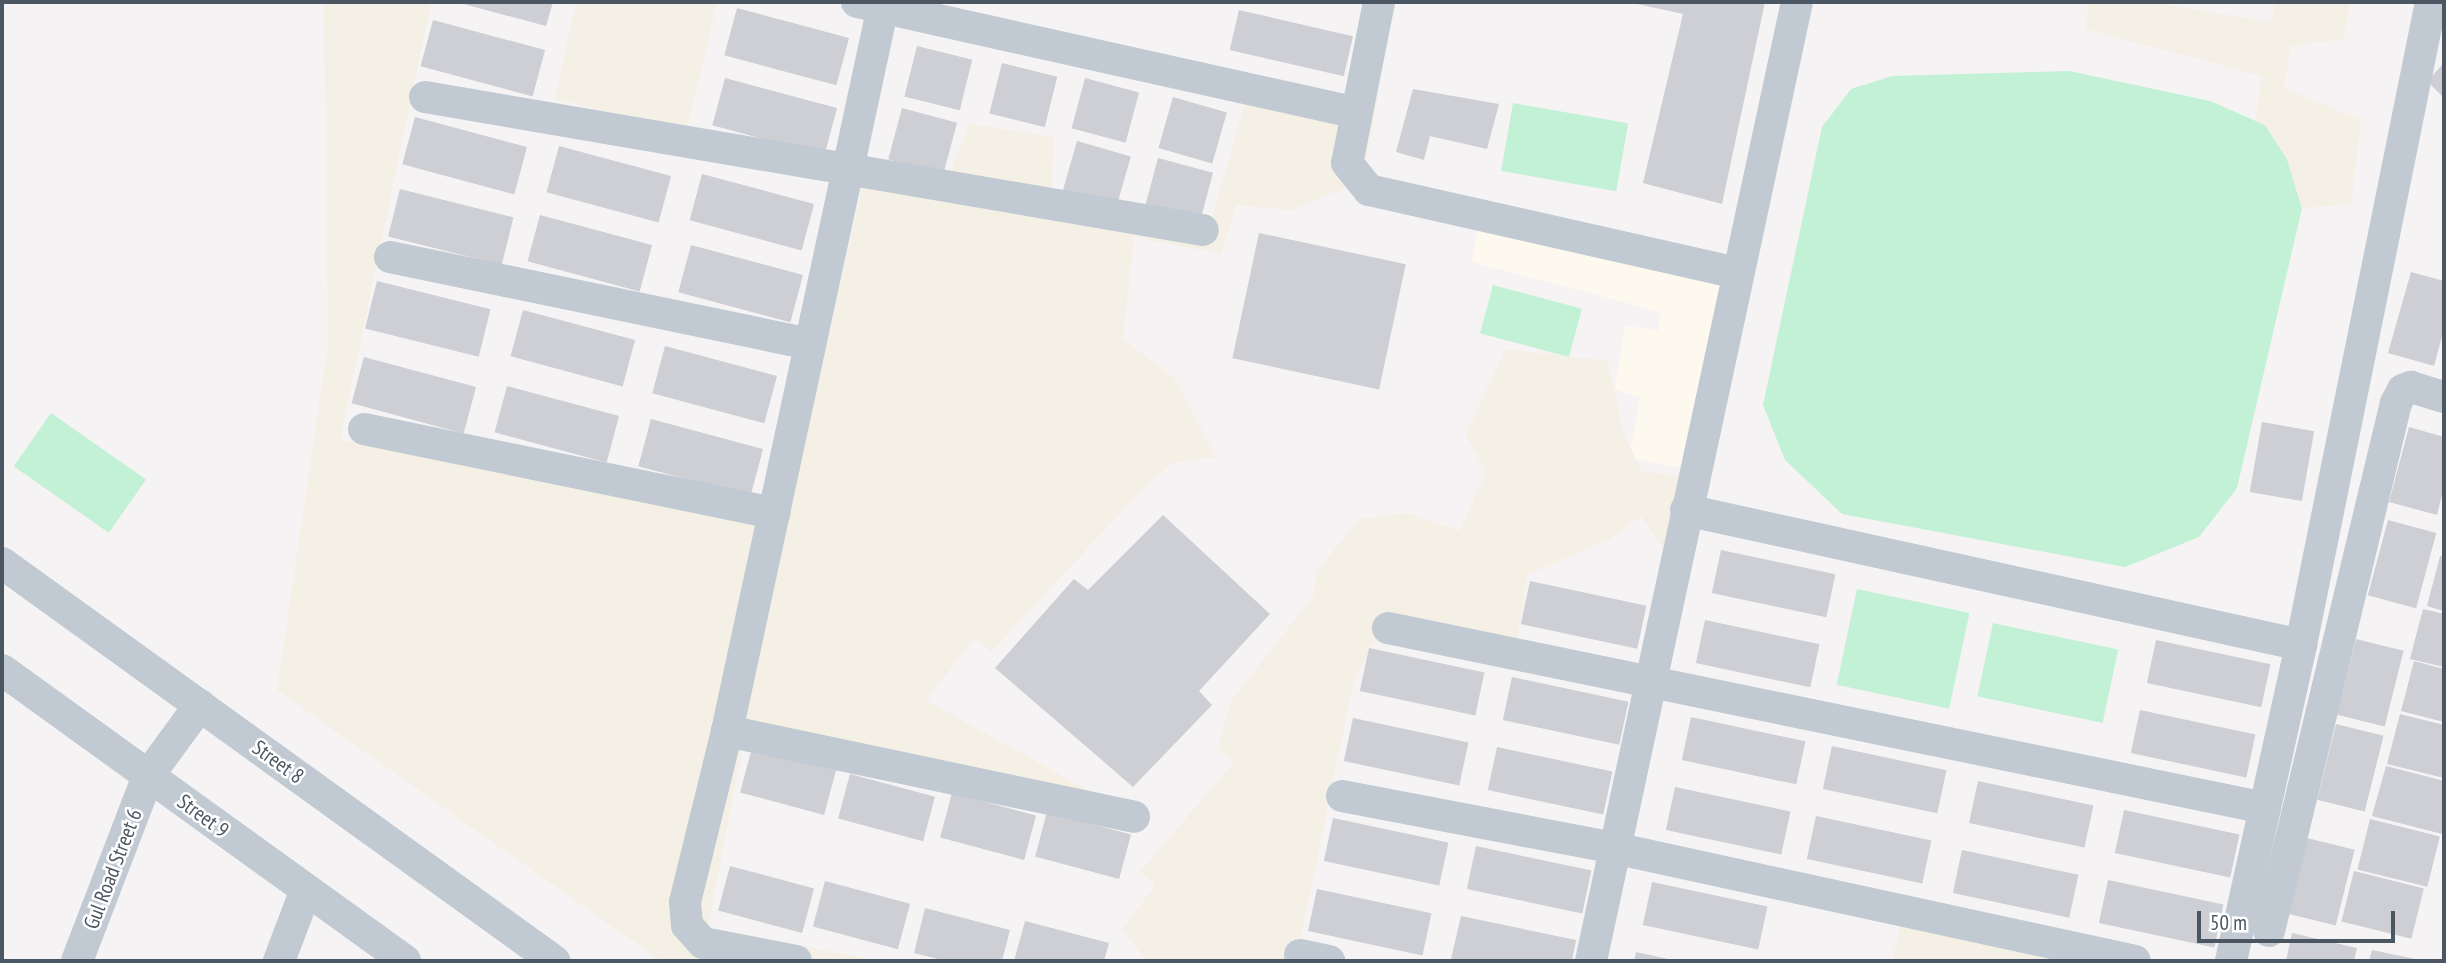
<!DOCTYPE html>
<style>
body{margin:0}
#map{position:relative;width:2446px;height:963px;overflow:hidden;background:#f5f3f3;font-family:"PT Sans Narrow",sans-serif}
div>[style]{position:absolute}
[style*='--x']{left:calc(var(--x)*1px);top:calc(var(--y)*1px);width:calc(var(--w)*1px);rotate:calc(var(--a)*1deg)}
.commercial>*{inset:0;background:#fdf9ef}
.green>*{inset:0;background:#c3f1d5;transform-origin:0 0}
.sand>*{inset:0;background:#f5f0e5}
.building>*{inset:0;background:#cdcfd5;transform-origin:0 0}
.minor>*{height:32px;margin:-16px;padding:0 16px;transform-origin:16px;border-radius:16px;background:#c1cad2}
span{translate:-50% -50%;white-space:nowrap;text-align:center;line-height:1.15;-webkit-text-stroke:5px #fff;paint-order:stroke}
.street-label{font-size:21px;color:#4a5661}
.frame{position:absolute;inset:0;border:4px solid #4a5661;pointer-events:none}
.scale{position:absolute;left:2197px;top:911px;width:198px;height:32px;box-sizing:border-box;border:4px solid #4a5661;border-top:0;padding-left:9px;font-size:21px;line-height:24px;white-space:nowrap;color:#4a5661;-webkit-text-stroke:5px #fff;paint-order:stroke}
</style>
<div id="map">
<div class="commercial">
<div style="clip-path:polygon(1478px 227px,1725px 280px,1684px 468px,1629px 458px,1640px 398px,1615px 389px,1625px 325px,1658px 331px,1661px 312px,1472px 262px)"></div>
</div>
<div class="green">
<div style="clip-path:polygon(2069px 71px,2210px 101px,2265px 125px,2287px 159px,2302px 208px,2237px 488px,2199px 537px,2125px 567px,1842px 514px,1785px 460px,1763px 405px,1822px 127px,1851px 89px,1892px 76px)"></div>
<div style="left:1513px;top:103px;width:117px;height:69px;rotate:10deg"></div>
<div style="left:1493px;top:285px;width:92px;height:50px;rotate:15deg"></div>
<div style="left:51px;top:413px;width:116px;height:65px;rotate:35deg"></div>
<div style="left:1857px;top:589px;width:115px;height:98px;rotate:12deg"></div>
<div style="left:1993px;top:623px;width:128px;height:75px;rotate:12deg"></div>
</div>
<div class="sand">
<div style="clip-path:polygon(324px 2px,431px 2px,340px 440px,786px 525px,869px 158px,947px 181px,970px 124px,1054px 137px,1051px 196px,1211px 221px,1252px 80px,1378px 99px,1365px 166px,1343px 189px,1291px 210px,1236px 205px,1221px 254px,1134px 237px,1123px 339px,1174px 378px,1216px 457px,1175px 462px,1152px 479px,991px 652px,975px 638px,926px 700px,1104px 799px,743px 746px,708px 927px,878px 961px,661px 961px,277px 690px,328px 344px)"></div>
<div style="clip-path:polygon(576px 2px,717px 2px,687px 130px,555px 99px)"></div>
<div style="clip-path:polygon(2088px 2px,2150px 2px,2271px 22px,2275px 2px,2350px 2px,2344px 39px,2291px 46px,2284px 88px,2361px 120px,2351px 204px,2302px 208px,2287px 159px,2265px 125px,2255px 121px,2262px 76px,2086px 29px)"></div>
<div style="clip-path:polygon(1505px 349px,1608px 361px,1623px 431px,1641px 471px,1682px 477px,1664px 550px,1641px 516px,1611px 538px,1527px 575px,1513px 668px,1374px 641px,1353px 684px,1296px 961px,1147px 961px,1122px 930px,1155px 885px,1140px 872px,1234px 762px,1218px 748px,1231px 701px,1314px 595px,1316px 572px,1359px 519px,1408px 513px,1459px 531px,1486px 473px,1466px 435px)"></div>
<div style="clip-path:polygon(1901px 924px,2067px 961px,1892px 961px)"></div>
</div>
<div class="building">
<div style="clip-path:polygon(456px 2px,553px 2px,546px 26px)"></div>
<div style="clip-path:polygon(1628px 2px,1765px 2px,1722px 204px,1643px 183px,1683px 14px)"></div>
<div style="left:737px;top:8px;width:116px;height:49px;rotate:15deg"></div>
<div style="left:1239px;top:10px;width:117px;height:41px;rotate:13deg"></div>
<div style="left:433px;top:20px;width:116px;height:48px;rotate:15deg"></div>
<div style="left:917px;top:46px;width:57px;height:52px;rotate:14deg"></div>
<div style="left:1002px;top:63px;width:57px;height:52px;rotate:14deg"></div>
<div style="clip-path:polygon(2444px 63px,2444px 98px,2427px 81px)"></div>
<div style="left:725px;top:78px;width:116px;height:49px;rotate:15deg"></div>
<div style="left:1085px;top:78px;width:56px;height:52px;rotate:15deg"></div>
<div style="clip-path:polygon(1413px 89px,1499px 104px,1487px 149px,1430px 136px,1424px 160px,1396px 152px)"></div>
<div style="left:1173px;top:97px;width:56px;height:53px;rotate:16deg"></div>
<div style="left:902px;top:108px;width:57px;height:53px;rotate:15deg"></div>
<div style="left:415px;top:117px;width:116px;height:49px;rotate:15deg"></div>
<div style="left:1077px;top:141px;width:56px;height:53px;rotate:16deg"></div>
<div style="left:559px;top:146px;width:116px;height:48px;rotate:15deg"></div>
<div style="left:1158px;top:158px;width:57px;height:53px;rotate:15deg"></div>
<div style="left:702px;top:174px;width:116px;height:48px;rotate:15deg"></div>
<div style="left:400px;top:189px;width:117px;height:49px;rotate:14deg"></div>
<div style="left:540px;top:215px;width:116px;height:48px;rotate:15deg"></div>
<div style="left:1259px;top:233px;width:150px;height:128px;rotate:12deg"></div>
<div style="left:691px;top:245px;width:116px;height:49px;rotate:15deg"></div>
<div style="clip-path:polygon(2411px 272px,2444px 281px,2444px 329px,2434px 366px,2388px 353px)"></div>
<div style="left:377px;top:281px;width:117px;height:49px;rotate:14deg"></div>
<div style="left:523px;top:310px;width:116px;height:48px;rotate:15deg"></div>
<div style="left:665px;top:346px;width:116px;height:49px;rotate:15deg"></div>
<div style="left:364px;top:357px;width:116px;height:48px;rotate:15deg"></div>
<div style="left:507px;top:386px;width:116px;height:48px;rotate:15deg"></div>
<div style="left:651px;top:419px;width:116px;height:49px;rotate:15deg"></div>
<div style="left:2262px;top:422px;width:53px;height:71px;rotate:10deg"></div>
<div style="clip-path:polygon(2409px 427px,2444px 437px,2444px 487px,2437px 515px,2389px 502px)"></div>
<div style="clip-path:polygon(1163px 515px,1270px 614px,1199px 691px,1212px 705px,1133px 787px,995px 668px,1074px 579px,1088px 590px)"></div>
<div style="left:2388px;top:520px;width:50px;height:78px;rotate:15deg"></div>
<div style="left:1721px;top:550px;width:117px;height:44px;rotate:12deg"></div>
<div style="clip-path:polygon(2440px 556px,2444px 557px,2444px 611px,2427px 606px)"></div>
<div style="left:1530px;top:581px;width:119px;height:44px;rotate:12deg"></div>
<div style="clip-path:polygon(2423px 609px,2444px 614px,2444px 667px,2410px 659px)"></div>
<div style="left:1705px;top:620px;width:117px;height:44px;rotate:12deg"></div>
<div style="left:2356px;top:639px;width:49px;height:78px;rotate:14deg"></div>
<div style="left:2156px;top:640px;width:117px;height:44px;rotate:12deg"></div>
<div style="left:1369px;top:648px;width:118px;height:44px;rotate:12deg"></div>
<div style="clip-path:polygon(2414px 661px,2444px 669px,2444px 722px,2401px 711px)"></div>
<div style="left:1512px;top:677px;width:119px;height:44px;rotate:12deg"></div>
<div style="left:2140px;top:710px;width:118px;height:44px;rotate:12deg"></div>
<div style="clip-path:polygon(2400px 714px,2444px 725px,2444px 778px,2387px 764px)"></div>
<div style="left:1691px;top:717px;width:117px;height:44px;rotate:12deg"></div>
<div style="left:1353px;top:718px;width:118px;height:44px;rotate:12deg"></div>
<div style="left:2336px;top:724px;width:49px;height:78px;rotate:14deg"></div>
<div style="left:1832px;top:746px;width:117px;height:44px;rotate:12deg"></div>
<div style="left:1497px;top:747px;width:118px;height:44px;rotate:12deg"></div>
<div style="left:752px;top:748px;width:87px;height:46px;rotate:15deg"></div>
<div style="clip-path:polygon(2386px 766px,2444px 781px,2442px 834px,2372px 816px)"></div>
<div style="left:850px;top:774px;width:88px;height:46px;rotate:15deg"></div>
<div style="left:1978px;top:781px;width:118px;height:43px;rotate:12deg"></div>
<div style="left:1675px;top:787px;width:118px;height:44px;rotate:12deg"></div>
<div style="left:952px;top:793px;width:87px;height:46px;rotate:15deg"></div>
<div style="left:2124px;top:810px;width:118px;height:44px;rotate:12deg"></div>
<div style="left:1047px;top:812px;width:87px;height:46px;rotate:15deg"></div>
<div style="left:1816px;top:816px;width:118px;height:44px;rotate:12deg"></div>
<div style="left:1333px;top:818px;width:118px;height:44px;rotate:12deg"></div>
<div style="left:2370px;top:819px;width:72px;height:52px;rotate:14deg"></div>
<div style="left:2307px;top:838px;width:49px;height:78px;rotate:14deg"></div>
<div style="left:1476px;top:846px;width:118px;height:44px;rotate:12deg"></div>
<div style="left:1962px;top:850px;width:119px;height:44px;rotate:12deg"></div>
<div style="left:730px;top:866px;width:87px;height:46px;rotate:15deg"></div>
<div style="left:2354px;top:871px;width:72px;height:52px;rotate:14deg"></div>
<div style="left:2108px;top:880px;width:118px;height:44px;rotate:12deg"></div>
<div style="left:825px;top:881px;width:88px;height:47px;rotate:15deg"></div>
<div style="left:1652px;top:882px;width:118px;height:44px;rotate:12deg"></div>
<div style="left:1317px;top:889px;width:117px;height:43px;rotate:12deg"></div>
<div style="clip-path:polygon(925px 908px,1010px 930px,1002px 961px,946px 961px,914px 953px)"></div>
<div style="clip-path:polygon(1461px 916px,1576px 940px,1572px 961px,1451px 959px)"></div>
<div style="clip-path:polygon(1025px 921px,1109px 943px,1104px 961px,1014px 961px)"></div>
<div style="clip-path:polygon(2292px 933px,2357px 948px,2354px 961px,2286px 961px)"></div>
<div style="clip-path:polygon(2372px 950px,2420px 960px,2420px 961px,2369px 961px)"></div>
<div style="clip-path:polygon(1636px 952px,1673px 960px,1672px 961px,1634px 961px)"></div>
</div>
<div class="minor">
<div style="--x:857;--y:2;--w:512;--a:12.52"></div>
<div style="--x:1379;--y:2;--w:164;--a:101.2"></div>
<div style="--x:1347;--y:163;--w:35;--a:51"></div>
<div style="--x:1369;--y:190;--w:378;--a:12.7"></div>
<div style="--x:425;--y:97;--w:789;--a:9.7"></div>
<div style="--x:390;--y:257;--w:429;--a:11.7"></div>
<div style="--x:364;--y:429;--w:419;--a:11.6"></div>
<div style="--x:1686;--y:510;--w:630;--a:12.38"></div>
<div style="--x:2;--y:563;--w:681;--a:35.79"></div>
<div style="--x:1388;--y:628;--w:895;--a:11.6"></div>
<div style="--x:2;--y:670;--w:497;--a:35.8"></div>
<div style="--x:727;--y:731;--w:416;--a:11.9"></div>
<div style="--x:1342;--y:796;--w:277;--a:10.8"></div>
<div style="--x:1614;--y:848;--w:533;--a:12.24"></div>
<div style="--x:2269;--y:931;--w:543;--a:-76.48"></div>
<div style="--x:2396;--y:403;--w:15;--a:-62"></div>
<div style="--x:2403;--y:390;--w:9;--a:-21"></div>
<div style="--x:2411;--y:387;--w:34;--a:17"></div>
<div style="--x:1300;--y:955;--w:30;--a:12"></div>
<div style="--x:77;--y:961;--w:198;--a:-69"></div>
<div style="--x:148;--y:776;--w:88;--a:-53.8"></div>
<div style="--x:279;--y:961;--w:76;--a:-69.2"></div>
<div style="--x:796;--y:961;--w:95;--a:-169"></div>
<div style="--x:703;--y:943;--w:24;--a:-132"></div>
<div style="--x:687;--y:925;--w:23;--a:-95"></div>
<div style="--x:685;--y:902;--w:176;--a:-76.2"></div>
<div style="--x:727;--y:731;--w:746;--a:-77.85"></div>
<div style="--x:1591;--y:961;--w:981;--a:-77.88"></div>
<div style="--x:2231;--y:961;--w:324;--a:-77.5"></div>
<div style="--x:2301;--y:645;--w:656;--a:-78.57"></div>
</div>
<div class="street-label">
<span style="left:278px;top:762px;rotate:36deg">Street 8</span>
<span style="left:203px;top:816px;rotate:36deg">Street 9</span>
<span style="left:113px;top:869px;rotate:-69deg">Gul Road Street 6</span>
</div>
<div class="frame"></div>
<div class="scale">50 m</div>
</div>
